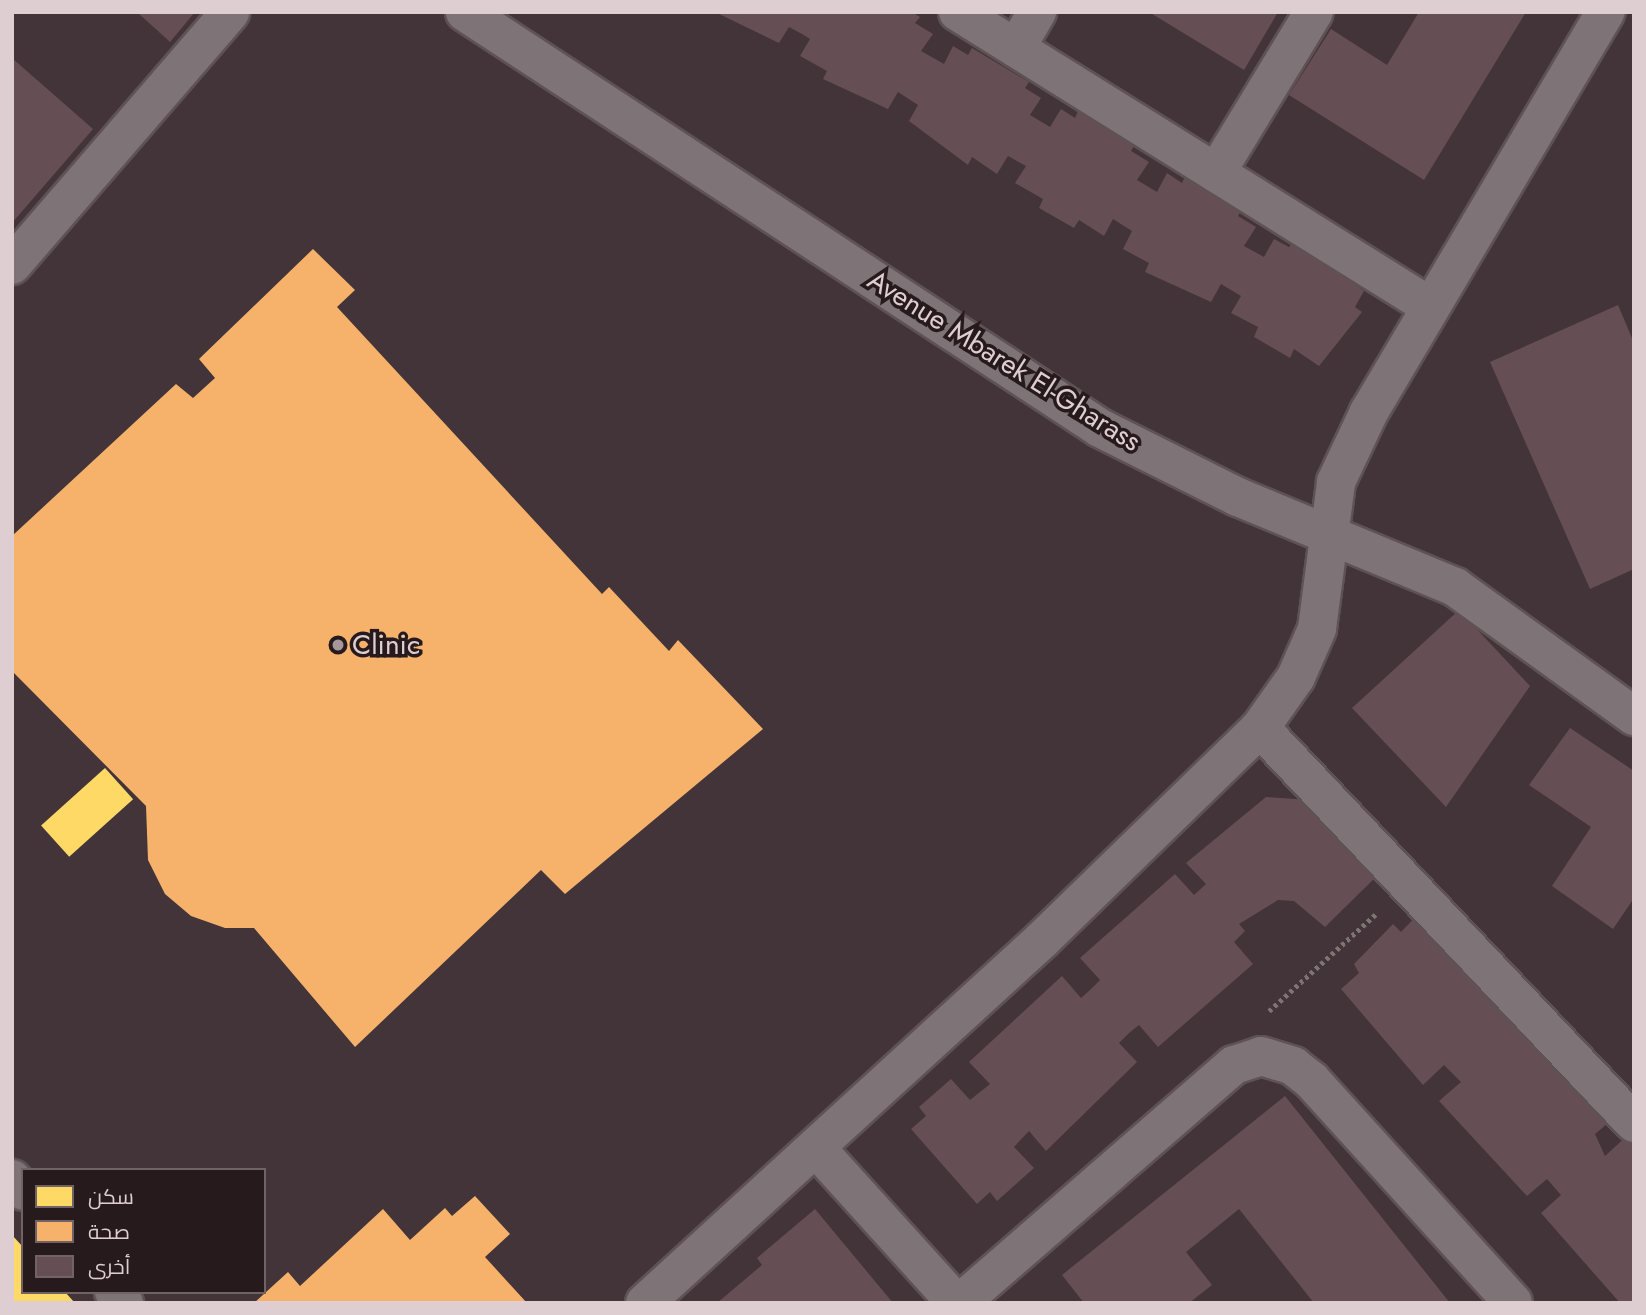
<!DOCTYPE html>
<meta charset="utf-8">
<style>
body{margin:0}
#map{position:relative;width:1646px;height:1315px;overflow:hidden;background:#423438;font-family:Jost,Cairo,sans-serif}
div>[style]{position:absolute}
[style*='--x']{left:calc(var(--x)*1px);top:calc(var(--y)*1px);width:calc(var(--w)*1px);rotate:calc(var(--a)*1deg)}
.homes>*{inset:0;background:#ffd966;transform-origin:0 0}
.health>*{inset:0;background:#f6b26b}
.building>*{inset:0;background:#664e55}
.path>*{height:4.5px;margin-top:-2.25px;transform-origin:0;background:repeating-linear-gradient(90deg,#7e7375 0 3.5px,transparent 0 7px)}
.roads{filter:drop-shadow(2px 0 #5f5256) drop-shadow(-2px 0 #5f5256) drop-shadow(0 2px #5f5256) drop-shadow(0 -2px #5f5256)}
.street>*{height:38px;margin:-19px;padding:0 19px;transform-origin:19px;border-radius:19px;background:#7e7376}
.dots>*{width:19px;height:19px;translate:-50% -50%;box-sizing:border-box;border:4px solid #261a1d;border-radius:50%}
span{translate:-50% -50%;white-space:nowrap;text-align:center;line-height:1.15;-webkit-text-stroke:7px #261a1d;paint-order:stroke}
.street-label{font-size:28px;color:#decdd1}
.poi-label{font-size:28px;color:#decdd1}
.left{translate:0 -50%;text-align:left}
.frame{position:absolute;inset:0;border:14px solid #decdd1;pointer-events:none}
.legend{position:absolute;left:21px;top:1168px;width:245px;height:126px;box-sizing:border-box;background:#261a1d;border:2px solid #706265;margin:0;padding:9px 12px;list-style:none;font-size:21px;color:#decdd1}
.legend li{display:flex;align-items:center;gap:14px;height:35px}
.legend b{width:35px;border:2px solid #706265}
</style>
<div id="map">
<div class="homes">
<div style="left:105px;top:768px;width:42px;height:86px;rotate:48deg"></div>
<div style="clip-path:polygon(12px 1235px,23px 1247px,23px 1292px,65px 1292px,75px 1303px,12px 1303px)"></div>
</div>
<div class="health">
<div style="clip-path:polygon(313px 249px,355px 290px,337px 307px,602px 594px,609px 587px,669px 651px,678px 640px,763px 729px,565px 894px,541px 870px,355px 1047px,254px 928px,225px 928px,191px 916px,165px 894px,148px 860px,146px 806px,12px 671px,12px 536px,176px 384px,193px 398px,215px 378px,199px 359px)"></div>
<div style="clip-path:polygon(475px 1196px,510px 1234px,485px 1257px,527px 1303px,254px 1303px,288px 1272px,300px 1286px,383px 1209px,410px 1240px,445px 1208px,452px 1216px)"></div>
</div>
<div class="building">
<div style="clip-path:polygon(137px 12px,195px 12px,170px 42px)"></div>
<div style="clip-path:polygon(715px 12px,912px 12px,920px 17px,915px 23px,933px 34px,921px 51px,944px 64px,953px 46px,968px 55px,972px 48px,1029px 82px,1025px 88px,1041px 98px,1030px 115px,1050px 127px,1061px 109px,1075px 118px,1078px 111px,1135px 144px,1131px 151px,1149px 162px,1137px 180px,1157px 192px,1167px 173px,1182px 183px,1185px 176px,1242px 209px,1238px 216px,1256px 227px,1244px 246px,1264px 257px,1274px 239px,1289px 247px,1294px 241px,1351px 274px,1347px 279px,1364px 291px,1355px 307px,1362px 312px,1319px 366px,1294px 349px,1290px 358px,1254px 337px,1258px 327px,1231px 313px,1241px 296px,1221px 284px,1211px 302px,1145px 272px,1149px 263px,1123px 249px,1132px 231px,1113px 219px,1104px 236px,1079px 220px,1074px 228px,1039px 208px,1043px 199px,1015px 183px,1026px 166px,1008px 156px,997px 174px,972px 157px,968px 165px,909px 121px,918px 105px,898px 92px,888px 109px,823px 79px,827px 71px,800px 56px,810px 39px,802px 34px,789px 27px,779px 43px)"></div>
<div style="clip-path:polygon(1149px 12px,1278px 12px,1244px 70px)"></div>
<div style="clip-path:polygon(1419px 12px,1526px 12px,1424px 180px,1289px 95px,1331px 29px,1387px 65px)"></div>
<div style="clip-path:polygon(12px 58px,93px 129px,12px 223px)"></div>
<div style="clip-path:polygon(1618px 305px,1634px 343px,1634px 569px,1590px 589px,1490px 362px)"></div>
<div style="clip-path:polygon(1459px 610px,1530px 686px,1446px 807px,1352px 708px)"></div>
<div style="clip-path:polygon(1570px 728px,1634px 771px,1634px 898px,1613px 929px,1552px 886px,1591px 827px,1529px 785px)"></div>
<div style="clip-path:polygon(1266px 797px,1309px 800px,1381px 872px,1325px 927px,1294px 901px,1278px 900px,1239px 924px,1245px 931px,1234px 942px,1253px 964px,1158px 1047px,1139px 1025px,1129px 1033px,1119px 1043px,1137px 1062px,1046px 1151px,1029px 1131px,1014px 1147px,1034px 1168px,997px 1201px,990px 1192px,977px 1204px,911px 1129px,926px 1116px,919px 1107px,951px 1079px,970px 1100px,990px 1084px,969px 1062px,1062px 976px,1081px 998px,1090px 990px,1100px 980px,1080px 958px,1175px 874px,1194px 895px,1206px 884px,1186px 863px)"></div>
<div style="clip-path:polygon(1422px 910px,1613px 1119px,1595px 1134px,1605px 1156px,1628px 1135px,1634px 1141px,1634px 1303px,1620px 1303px,1541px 1213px,1561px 1195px,1547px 1179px,1527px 1196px,1439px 1101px,1461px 1082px,1444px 1065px,1423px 1085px,1341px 989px,1359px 973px,1354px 964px,1393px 924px,1401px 932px)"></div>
<div style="clip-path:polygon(1285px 1096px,1450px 1303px,1314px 1303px,1239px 1209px,1186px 1252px,1212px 1285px,1189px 1303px,1084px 1303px,1062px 1275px)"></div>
<div style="clip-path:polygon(815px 1209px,893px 1303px,717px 1303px,762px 1265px,757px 1258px)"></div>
</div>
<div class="path">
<div style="--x:1269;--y:1011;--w:144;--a:-42.2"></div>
</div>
<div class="roads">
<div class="street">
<div style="--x:465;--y:12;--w:759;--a:33.23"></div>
<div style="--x:1100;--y:428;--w:154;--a:26.6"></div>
<div style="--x:1238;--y:497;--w:235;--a:22.5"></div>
<div style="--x:1455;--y:587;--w:221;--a:35.8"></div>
<div style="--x:958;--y:12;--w:557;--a:31.95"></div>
<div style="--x:1016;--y:48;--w:42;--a:-59.7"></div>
<div style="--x:1216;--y:173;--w:188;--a:-58.7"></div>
<div style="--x:12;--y:265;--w:334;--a:-49.2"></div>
<div style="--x:1260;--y:728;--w:544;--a:46.56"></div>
<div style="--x:817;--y:1149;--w:207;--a:47.9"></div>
<div style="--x:12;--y:1179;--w:16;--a:47"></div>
<div style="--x:114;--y:1292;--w:15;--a:48"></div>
<div style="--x:645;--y:1303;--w:539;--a:-42.45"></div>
<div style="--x:1043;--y:939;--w:303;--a:-44.2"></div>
<div style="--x:1260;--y:728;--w:62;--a:-54.8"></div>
<div style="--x:1296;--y:677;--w:52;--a:-66.4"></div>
<div style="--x:1317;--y:629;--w:148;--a:-82.6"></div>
<div style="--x:1336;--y:482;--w:77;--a:-64.8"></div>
<div style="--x:1369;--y:412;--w:465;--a:-59.4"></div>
<div style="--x:960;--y:1303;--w:363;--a:-41"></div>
<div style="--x:1234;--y:1065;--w:28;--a:-18"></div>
<div style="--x:1261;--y:1056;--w:34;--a:17"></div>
<div style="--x:1293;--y:1066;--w:24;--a:38"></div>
<div style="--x:1312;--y:1081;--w:299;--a:47.8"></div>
</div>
</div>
<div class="dots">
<div style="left:338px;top:645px;background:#a7979b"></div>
</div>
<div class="street-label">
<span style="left:1004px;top:361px;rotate:32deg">Avenue Mbarek El-Gharass</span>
</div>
<div class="poi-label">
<span class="left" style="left:352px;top:645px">Clinic</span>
</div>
<div class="frame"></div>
<ul class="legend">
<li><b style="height:19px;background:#ffd966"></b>سكن</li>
<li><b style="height:19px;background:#f6b26b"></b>صحة</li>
<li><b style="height:19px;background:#664e55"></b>أخرى</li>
</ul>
</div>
